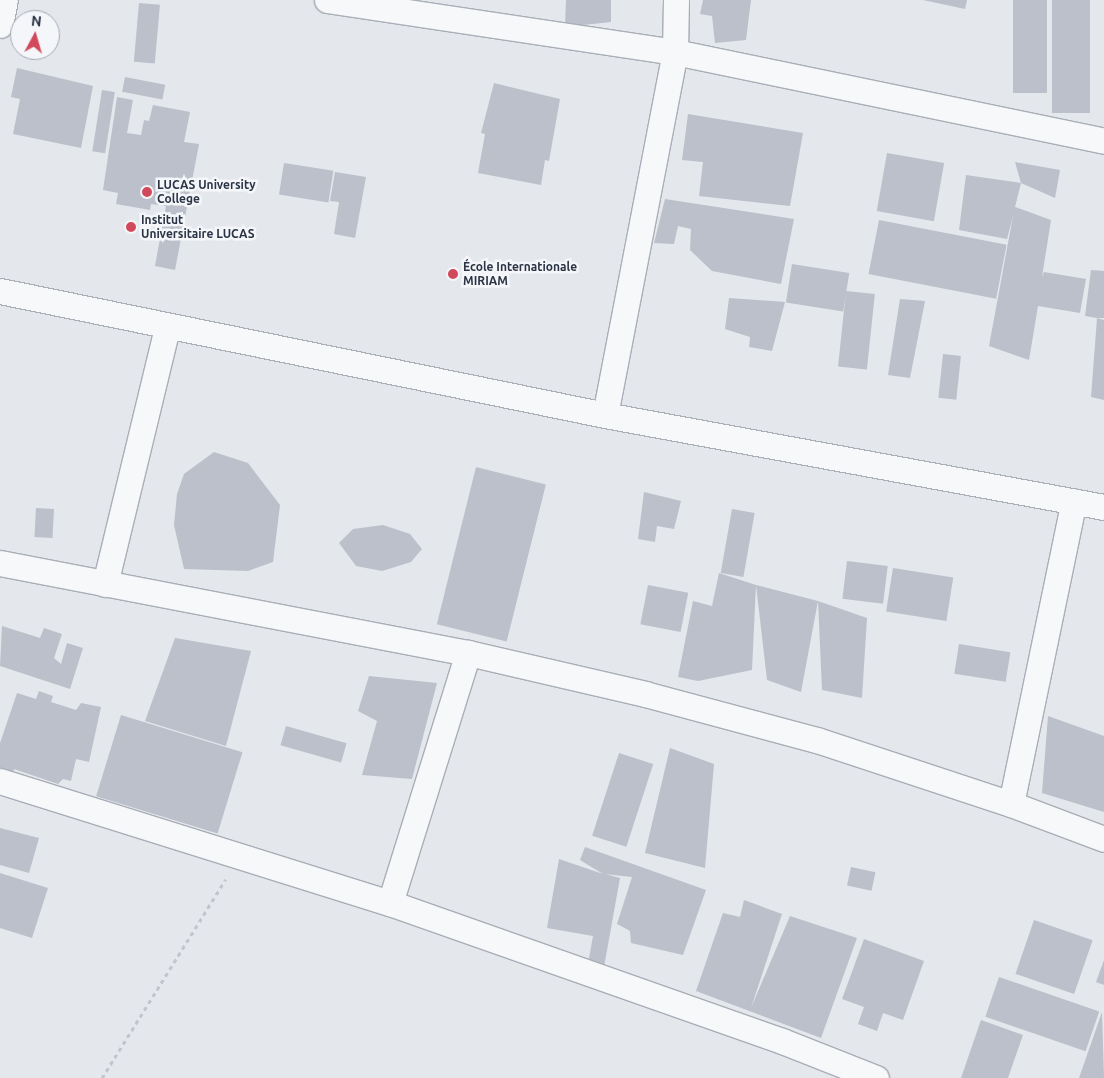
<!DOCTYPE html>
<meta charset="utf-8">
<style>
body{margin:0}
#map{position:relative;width:1104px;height:1078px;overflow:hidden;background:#e4e7ec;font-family:Ubuntu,sans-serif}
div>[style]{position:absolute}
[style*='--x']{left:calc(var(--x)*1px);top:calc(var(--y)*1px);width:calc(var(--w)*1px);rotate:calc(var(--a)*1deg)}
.building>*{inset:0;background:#bbc0ca;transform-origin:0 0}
.path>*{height:3px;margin-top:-1.5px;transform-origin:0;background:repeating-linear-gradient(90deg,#c2c5cb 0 4px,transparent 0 8px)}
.roads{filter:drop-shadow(1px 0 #a9aeb7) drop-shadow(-1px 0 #a9aeb7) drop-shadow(0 1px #a9aeb7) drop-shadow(0 -1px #a9aeb7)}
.minor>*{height:25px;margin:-12.5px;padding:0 12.5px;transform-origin:12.5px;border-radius:12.5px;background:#f7f8fa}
.dots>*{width:14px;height:14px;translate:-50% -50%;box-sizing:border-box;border:2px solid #f4f6f9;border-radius:50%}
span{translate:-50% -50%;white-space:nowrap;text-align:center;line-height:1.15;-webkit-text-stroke:5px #f4f6f9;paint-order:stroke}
.poi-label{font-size:12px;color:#2b3445;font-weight:700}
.left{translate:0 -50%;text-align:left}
.north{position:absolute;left:10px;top:10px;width:50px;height:50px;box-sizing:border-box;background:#f4f6f9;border:1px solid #a4a8b1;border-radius:50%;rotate:6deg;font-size:14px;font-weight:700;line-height:20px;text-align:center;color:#2b3445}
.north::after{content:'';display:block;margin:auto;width:18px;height:22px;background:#d1495b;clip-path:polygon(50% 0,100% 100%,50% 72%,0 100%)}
</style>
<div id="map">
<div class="building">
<div style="clip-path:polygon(566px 0,611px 0,611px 22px,565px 27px)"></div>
<div style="clip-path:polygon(703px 0,751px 0,746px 40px,715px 43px,712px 16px,700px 14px)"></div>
<div style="clip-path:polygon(923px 0,967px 0,965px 9px)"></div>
<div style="left:1013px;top:0;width:34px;height:93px"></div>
<div style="left:1052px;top:0;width:38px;height:113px"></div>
<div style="left:139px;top:3px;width:21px;height:59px;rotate:5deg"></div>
<div style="clip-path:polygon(17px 68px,93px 86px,81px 148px,13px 134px,20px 99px,11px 97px)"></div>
<div style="left:125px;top:77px;width:41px;height:15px;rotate:11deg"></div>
<div style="clip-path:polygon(494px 83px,560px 99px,549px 161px,545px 160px,541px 185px,478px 173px,485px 134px,481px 133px)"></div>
<div style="left:102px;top:90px;width:13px;height:62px;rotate:9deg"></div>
<div style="clip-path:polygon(117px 97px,133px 100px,127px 133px,141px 135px,144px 120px,149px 121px,153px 105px,190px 112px,184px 142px,199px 144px,175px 270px,155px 266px,166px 206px,151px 204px,150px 210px,116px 204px,118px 193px,103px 190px)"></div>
<div style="clip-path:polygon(688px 114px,803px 133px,790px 206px,699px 196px,703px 162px,682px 160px)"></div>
<div style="left:887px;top:153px;width:58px;height:59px;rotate:10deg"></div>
<div style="clip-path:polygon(1015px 162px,1060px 170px,1055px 198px,1021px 183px)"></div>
<div style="left:284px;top:163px;width:50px;height:32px;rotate:9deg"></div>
<div style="clip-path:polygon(335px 172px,366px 177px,355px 238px,334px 234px,339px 202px,330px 201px)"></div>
<div style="clip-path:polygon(966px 175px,1021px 183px,1015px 207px,1051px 220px,1042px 277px,1044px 272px,1086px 279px,1080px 313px,1038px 306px,1029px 360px,989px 346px,1013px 216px,1007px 239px,959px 230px)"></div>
<div style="clip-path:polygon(665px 199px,794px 219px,781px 284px,712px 271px,690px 250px,691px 229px,678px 226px,674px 244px,654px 243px)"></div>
<div style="left:879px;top:220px;width:130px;height:55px;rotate:11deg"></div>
<div style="left:792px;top:264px;width:58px;height:39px;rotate:9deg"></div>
<div style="clip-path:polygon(1091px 270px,1104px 271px,1104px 318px,1097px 318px,1104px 320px,1104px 400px,1091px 397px,1097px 318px,1085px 316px)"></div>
<div style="left:846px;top:291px;width:29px;height:76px;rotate:6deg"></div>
<div style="clip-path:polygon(729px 298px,785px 302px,772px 351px,749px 347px,750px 337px,725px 329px)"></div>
<div style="clip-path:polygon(900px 299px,925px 301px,910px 378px,888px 375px)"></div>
<div style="left:943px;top:354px;width:18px;height:44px;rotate:6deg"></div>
<div style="clip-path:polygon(214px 452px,248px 463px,280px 505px,273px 562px,248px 571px,184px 569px,174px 525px,177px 494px,184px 474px)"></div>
<div style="left:476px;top:467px;width:72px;height:162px;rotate:14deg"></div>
<div style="clip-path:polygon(644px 492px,681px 501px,674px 529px,657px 526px,655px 542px,638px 539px)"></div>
<div style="left:36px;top:508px;width:18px;height:29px;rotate:3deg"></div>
<div style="left:732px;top:509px;width:23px;height:65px;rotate:10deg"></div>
<div style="clip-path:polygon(383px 525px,410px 534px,422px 549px,411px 562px,382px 571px,356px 566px,339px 543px,353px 529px)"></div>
<div style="left:847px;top:561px;width:41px;height:38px;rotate:7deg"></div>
<div style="left:893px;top:568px;width:61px;height:44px;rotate:9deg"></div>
<div style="clip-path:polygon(719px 573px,756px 585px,752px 670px,698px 681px,678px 677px,693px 601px,712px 606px)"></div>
<div style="left:648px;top:585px;width:41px;height:40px;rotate:11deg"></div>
<div style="clip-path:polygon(756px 585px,818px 601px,867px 618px,862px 698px,822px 690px,818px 601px,801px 692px,767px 680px)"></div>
<div style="clip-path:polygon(2px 626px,40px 638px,44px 628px,62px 634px,54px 658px,61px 664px,67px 643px,83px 648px,70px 689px,0 666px)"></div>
<div style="clip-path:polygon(175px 638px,251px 651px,226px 746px,145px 721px)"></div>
<div style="left:959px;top:644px;width:52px;height:30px;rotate:9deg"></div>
<div style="clip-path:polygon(369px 676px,437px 683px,412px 779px,362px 775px,377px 721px,358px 711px)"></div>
<div style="clip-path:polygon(39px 691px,53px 696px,51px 702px,76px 710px,81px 703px,101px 707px,89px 762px,76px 759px,71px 781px,63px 779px,58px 784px,14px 769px,13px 773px,0 769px,0 743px,17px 693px,36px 699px)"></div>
<div style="left:121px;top:715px;width:127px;height:85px;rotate:17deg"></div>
<div style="clip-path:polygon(1048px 716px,1104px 736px,1104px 812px,1042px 793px)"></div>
<div style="left:286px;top:726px;width:63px;height:20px;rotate:16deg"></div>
<div style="clip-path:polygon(670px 748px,714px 764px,705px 868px,645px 853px)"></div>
<div style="left:619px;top:753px;width:36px;height:87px;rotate:18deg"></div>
<div style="clip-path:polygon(0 828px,39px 838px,29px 873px,0 865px)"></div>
<div style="clip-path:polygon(585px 847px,706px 890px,683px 955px,631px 943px,630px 931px,617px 924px,632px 877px,605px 874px,620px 878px,604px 967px,588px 964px,593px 936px,547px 928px,559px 859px,603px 874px,580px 860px)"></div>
<div style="left:851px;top:867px;width:25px;height:19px;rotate:12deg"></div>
<div style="clip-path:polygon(0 873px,48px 888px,32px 938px,0 928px)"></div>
<div style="clip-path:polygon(744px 900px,782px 914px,751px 1008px,790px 916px,857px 938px,821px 1038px,696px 991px,723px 913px,740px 917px)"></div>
<div style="left:1034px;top:920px;width:62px;height:57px;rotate:19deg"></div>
<div style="clip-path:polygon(864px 939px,924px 961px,903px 1020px,883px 1013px,877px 1031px,858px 1024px,864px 1007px,842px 999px)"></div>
<div style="clip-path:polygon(1104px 960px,1104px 985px,1096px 982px)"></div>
<div style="left:999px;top:977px;width:106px;height:42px;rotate:19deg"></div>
<div style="clip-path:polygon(1102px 1012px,1104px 1078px,1079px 1078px)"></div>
<div style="clip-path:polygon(981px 1020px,1023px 1035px,1008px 1078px,961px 1078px)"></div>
</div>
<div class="path">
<div style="--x:102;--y:1078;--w:234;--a:-58.1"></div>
</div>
<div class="roads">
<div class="minor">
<div style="--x:327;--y:0;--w:352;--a:8.5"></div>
<div style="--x:675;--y:52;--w:438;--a:11.7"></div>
<div style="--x:0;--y:25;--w:25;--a:-79"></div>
<div style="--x:0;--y:291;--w:618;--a:11.58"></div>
<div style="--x:605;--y:415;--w:507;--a:10.45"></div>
<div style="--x:605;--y:415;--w:370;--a:-79.1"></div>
<div style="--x:675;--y:52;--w:52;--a:-88.9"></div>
<div style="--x:0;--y:563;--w:477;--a:10.9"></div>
<div style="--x:468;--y:653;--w:182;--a:13"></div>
<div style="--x:645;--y:694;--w:178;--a:15"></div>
<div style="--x:817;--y:740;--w:204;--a:18.3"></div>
<div style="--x:1011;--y:804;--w:99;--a:20.6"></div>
<div style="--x:105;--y:584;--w:263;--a:-76.4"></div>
<div style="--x:0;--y:781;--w:409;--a:17.4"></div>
<div style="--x:390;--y:903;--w:416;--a:19.4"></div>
<div style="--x:782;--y:1041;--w:101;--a:21.5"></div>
<div style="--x:1011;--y:804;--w:309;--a:-78.3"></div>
<div style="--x:390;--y:903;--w:262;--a:-72.7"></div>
</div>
</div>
<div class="dots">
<div style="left:147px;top:192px;background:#d1495b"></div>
<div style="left:131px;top:227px;background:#d1495b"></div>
<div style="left:453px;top:274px;background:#d1495b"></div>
</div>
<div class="poi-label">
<span class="left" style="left:157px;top:192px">LUCAS University<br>College</span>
<span class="left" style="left:141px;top:227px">Institut<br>Universitaire LUCAS</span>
<span class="left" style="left:463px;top:274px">École Internationale<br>MIRIAM</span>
</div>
<div class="north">N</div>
</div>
